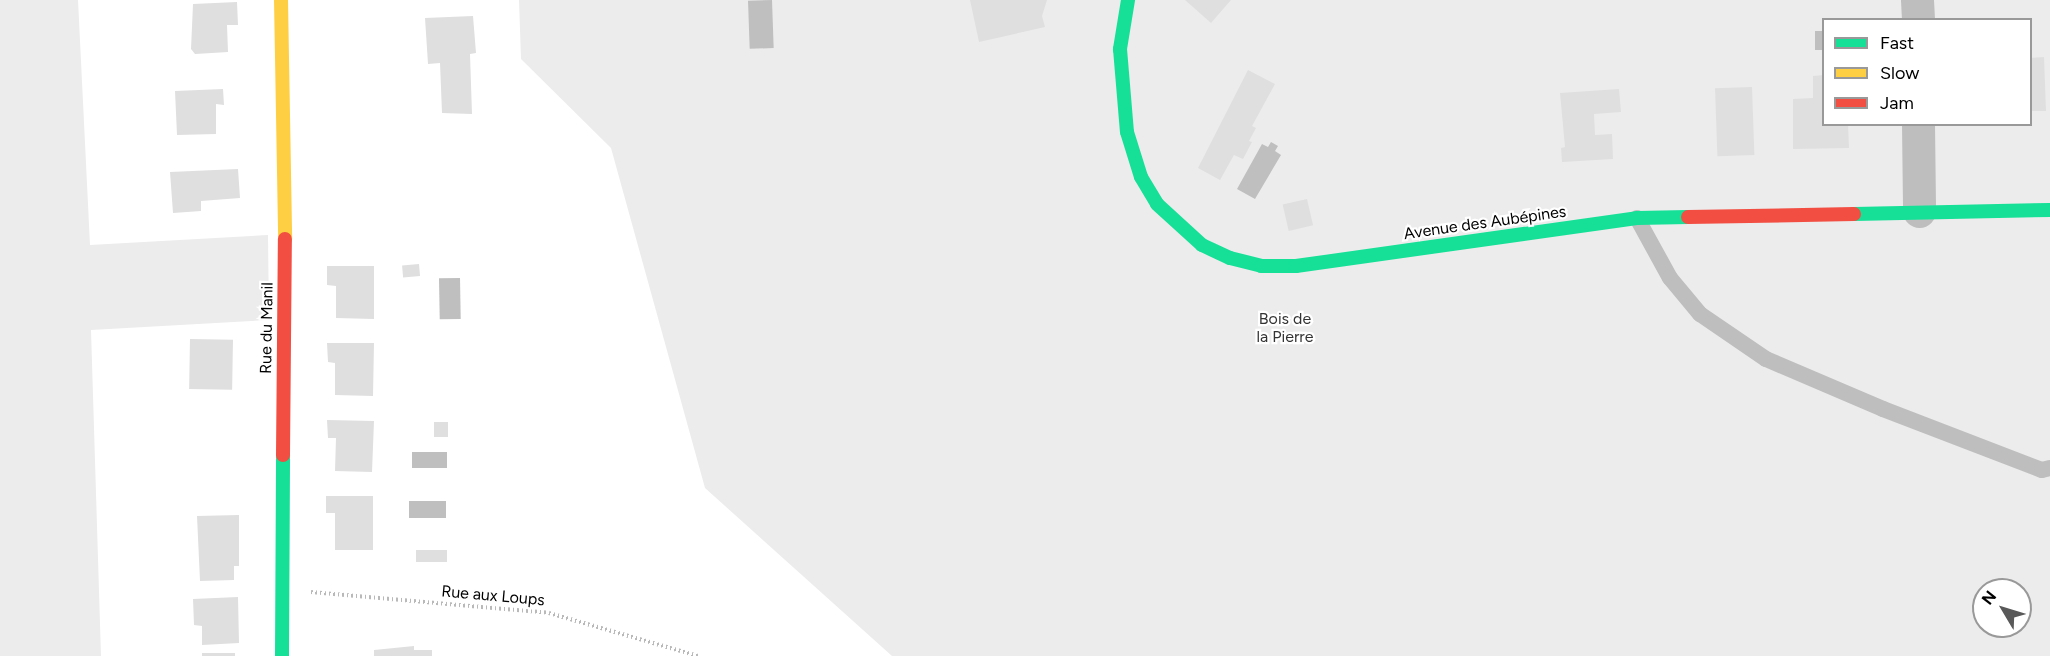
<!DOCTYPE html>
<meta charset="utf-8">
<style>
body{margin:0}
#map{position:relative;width:2050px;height:656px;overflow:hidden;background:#fff;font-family:Figtree,sans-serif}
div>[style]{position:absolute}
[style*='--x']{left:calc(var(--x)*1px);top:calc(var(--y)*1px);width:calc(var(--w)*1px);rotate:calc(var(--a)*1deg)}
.green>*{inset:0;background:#ececec}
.water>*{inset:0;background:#bfbfbf;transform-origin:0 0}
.building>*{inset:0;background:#dfdfdf;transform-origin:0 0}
.path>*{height:4px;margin-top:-2px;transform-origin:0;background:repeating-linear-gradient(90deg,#b9b9b9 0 1.5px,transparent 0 4.5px)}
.lane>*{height:16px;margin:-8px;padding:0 8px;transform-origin:8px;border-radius:8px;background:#bebebe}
.street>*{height:33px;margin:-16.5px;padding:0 16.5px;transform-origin:16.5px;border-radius:16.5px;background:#bebebe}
.fast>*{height:14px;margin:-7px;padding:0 7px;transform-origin:7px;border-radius:7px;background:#16e098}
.slow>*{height:14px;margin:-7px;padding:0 7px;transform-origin:7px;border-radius:7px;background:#ffcf43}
.jam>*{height:14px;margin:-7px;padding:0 7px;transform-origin:7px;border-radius:7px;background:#f24e42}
span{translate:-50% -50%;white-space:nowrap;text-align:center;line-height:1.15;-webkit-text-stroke:4.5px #fff;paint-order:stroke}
.street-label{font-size:16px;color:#000}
.park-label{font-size:16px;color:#333}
.legend{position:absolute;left:1822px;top:18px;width:210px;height:108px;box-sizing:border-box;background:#fff;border:2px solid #999;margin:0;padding:8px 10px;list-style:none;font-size:18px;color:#000}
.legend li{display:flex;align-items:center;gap:12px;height:30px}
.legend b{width:30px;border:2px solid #999}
.north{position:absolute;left:1972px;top:578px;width:60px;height:60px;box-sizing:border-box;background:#fff;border:2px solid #999;border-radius:50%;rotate:308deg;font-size:16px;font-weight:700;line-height:24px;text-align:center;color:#000}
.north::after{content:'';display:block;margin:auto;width:21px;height:27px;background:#595959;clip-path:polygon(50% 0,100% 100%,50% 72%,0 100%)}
</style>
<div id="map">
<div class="green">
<div style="clip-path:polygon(0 0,78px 0,90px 245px,268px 235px,269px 320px,91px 330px,101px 656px,0 656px)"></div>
<div style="clip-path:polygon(evenodd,519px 0,2050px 0,2050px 656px,892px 656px,705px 488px,611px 148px,521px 59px,519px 0,1824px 20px,2030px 20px,2030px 124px,1824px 124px,1824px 20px,519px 0,1984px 590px,2020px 590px,2020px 626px,1984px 626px,1984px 590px)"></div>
</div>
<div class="water">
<div style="left:772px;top:0;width:48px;height:24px;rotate:88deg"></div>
<div style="left:1815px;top:31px;width:8px;height:19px"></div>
<div style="clip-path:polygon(1271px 142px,1278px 146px,1275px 151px,1281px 155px,1255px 199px,1237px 189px,1262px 144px,1268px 147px)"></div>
<div style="left:460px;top:278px;width:41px;height:21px;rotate:89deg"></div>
<div style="left:412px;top:452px;width:35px;height:16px"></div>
<div style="left:409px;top:501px;width:37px;height:17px"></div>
</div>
<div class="building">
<div style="clip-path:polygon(970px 0,1047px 0,1042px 16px,1045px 27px,979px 42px)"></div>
<div style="clip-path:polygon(1185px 0,1231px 0,1211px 23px)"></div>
<div style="clip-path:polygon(237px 2px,238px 25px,227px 25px,228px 52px,195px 54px,191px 49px,193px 4px)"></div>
<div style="clip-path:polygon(473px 16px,476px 53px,470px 54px,472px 114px,442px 113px,440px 63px,428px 64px,425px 18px)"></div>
<div style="clip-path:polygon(2044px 57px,2046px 111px,2030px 111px,2030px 58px)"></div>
<div style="clip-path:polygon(1248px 70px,1275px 84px,1252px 126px,1256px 128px,1249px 141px,1252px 142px,1243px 159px,1234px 155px,1220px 180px,1198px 168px)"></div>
<div style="clip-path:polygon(1824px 75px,1824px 124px,1848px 124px,1849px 148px,1793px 149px,1793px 99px,1813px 98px,1813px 76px)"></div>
<div style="left:1752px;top:87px;width:68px;height:37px;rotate:88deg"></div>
<div style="clip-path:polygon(223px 89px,224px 105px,216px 104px,216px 134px,177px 135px,175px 91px)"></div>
<div style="clip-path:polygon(1619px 89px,1621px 112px,1594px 114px,1595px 135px,1612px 134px,1613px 159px,1562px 162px,1561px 148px,1565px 147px,1560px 93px)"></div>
<div style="clip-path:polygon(238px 169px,240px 198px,201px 201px,201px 211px,173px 213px,170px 172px)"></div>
<div style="left:1307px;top:199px;width:27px;height:25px;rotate:77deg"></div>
<div style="left:419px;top:264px;width:12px;height:17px;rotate:85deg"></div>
<div style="clip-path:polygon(327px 266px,374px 266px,374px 319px,336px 318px,336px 286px,327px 285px)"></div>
<div style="left:190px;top:339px;width:43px;height:50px;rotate:1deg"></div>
<div style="clip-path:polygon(327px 343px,374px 343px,373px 396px,335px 395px,335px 363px,328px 362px)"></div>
<div style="clip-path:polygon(327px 420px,374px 421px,372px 472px,335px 471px,336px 438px,328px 438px)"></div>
<div style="left:434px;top:422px;width:14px;height:15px"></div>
<div style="clip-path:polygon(326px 496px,373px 496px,373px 550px,335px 550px,335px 513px,326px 513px)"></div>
<div style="clip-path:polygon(239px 515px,239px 566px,234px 566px,234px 580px,200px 581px,197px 516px)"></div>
<div style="left:447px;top:550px;width:12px;height:31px;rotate:90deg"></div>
<div style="clip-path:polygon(238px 597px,239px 643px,202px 645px,202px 626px,194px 625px,193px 599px)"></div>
<div style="clip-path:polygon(414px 646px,414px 650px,432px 650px,432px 656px,374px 656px,374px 650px)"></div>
<div style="left:202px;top:653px;width:33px;height:3px"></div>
</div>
<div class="path">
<div style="--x:311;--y:592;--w:239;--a:5"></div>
<div style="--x:549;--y:613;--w:155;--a:16.1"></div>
</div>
<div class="lane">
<div style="--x:1637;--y:218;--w:68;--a:61.2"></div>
<div style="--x:1670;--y:278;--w:47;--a:50.2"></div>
<div style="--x:1700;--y:314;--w:80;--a:34.3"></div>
<div style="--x:1766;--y:359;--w:127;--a:23.1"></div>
<div style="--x:1883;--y:409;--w:170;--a:21"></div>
<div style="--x:2042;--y:470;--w:8;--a:-14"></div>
</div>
<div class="street">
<div style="--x:1917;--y:0;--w:20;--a:87"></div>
<div style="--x:1918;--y:124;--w:87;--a:89.3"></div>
</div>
<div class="fast">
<div style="--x:1128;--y:0;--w:50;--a:99.3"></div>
<div style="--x:1120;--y:49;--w:83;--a:85.2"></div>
<div style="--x:1127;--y:132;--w:47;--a:72.7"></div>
<div style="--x:1141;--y:177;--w:31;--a:59"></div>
<div style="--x:1157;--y:204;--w:61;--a:42.3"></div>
<div style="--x:1202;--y:245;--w:31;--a:25"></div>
<div style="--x:1230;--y:258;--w:32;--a:14"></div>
<div style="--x:1261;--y:266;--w:35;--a:0"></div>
<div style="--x:1296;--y:266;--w:344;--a:-8"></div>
<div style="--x:1637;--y:218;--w:51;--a:-1.1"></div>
<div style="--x:1854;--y:214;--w:196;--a:-1.2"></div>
<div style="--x:282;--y:656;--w:201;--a:-89.7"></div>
</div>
<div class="slow">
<div style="--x:281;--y:0;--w:239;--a:89"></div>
</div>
<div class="jam">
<div style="--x:1688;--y:217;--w:166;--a:-1"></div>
<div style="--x:283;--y:455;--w:216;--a:-89.5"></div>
</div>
<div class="street-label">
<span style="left:1485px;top:223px;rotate:-8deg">Avenue des Aubépines</span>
<span style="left:267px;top:328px;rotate:-89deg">Rue du Manil</span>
<span style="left:493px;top:596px;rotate:5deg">Rue aux Loups</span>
</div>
<div class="park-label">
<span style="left:1285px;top:328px">Bois de<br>la Pierre</span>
</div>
<ul class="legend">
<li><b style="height:8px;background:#16e098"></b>Fast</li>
<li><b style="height:8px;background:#ffcf43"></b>Slow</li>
<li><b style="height:8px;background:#f24e42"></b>Jam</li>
</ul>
<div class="north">N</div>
</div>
